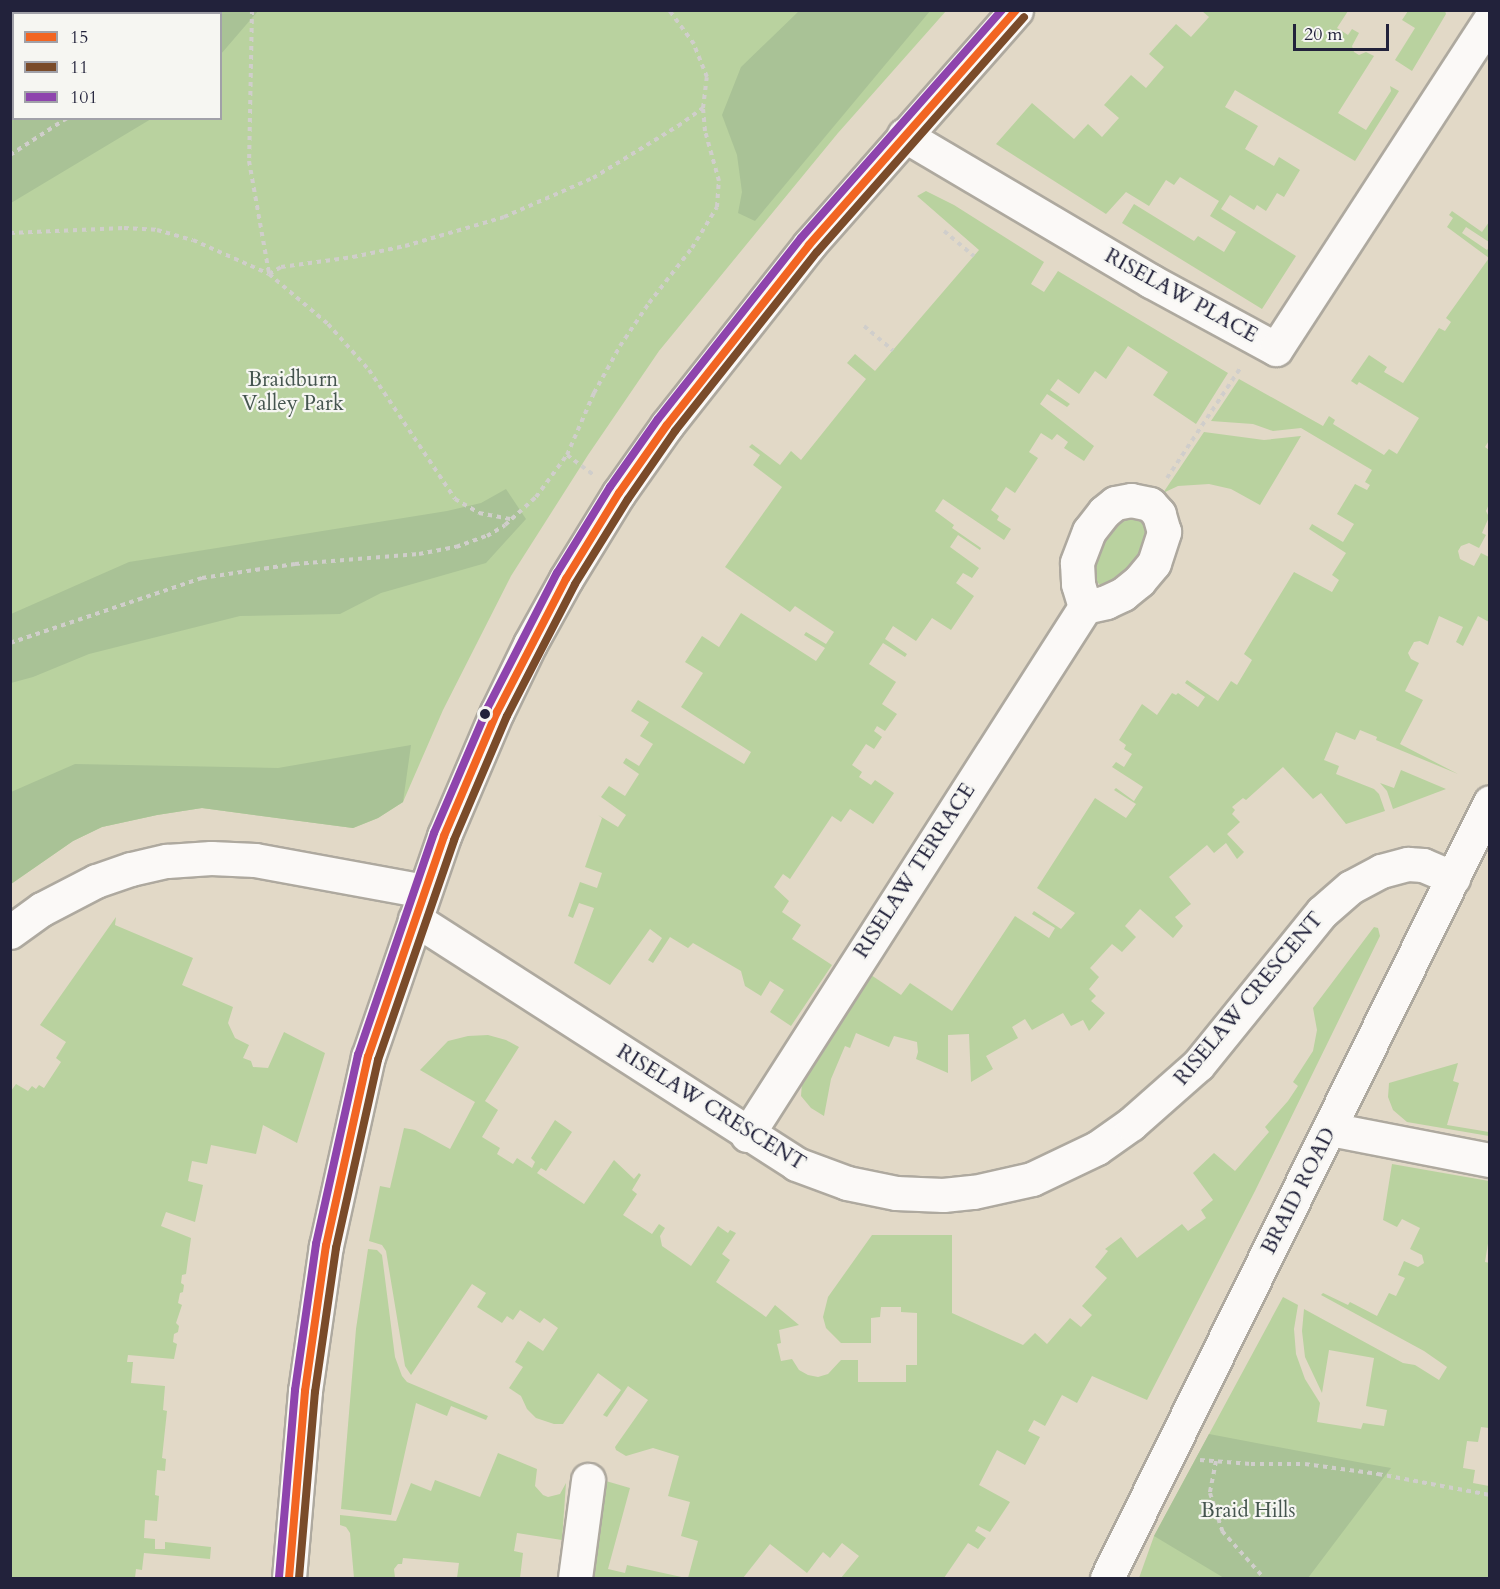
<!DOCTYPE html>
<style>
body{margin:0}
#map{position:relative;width:1500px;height:1589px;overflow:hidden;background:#e2d9c7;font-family:Cardo,serif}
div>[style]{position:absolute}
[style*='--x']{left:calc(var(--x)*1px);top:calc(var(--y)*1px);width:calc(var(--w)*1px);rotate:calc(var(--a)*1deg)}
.green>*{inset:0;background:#b9d29f}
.forest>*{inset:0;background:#a9c296}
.stream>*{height:9px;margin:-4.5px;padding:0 4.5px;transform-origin:4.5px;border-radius:4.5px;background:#77c2c4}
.path>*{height:4px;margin-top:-2px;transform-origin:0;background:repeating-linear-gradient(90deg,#d0cecb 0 4.5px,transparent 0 9px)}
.roads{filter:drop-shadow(2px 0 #aea99f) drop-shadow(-2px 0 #aea99f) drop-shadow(0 2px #aea99f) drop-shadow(0 -2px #aea99f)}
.minor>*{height:33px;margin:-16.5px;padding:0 16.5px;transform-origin:16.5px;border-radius:16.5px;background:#fbf9f7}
.major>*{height:33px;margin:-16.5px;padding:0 16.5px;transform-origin:16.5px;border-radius:16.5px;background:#fbf9f7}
.bus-1>*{height:8px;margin:-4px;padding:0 4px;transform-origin:4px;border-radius:4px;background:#f26522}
.bus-2>*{height:8px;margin:-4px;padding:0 4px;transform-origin:4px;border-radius:4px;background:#7a4b2a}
.bus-3>*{height:8px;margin:-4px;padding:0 4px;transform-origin:4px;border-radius:4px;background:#8e44ad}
.dots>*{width:16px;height:16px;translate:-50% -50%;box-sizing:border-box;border:3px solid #f6f6f2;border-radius:50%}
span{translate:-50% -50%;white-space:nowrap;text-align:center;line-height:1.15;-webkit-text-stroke:4.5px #f6f6f2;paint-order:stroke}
.street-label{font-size:21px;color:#22223b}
.park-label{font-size:21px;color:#45554f}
.frame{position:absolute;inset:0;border:12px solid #22223b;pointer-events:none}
.legend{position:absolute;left:12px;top:12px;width:210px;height:108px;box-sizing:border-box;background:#f6f6f2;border:2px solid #a1a1a9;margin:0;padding:8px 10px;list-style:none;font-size:18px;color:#22223b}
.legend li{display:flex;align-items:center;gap:12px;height:30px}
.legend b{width:30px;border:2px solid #a1a1a9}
.scale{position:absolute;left:1293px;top:24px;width:96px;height:27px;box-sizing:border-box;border:3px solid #22223b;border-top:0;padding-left:8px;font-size:18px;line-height:21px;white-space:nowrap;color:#22223b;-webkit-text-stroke:4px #f6f6f2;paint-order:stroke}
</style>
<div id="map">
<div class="green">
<div style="clip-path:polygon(evenodd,11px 11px,946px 11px,838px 133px,659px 351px,588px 455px,511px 576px,443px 710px,403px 802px,378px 818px,353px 828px,202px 808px,157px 815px,102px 827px,73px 841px,11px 884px,11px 11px,14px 14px,220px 14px,220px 118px,14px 118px,14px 14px)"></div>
<div style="clip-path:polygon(1202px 11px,1348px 11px,1337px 28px,1348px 35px,1352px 29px,1359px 33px,1352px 46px,1354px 52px,1359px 55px,1366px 52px,1374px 56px,1338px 113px,1366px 130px,1391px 91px,1390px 86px,1399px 91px,1355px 161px,1235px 90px,1225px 107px,1258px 126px,1245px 149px,1274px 166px,1279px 157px,1300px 170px,1284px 197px,1277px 193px,1266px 211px,1257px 205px,1254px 210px,1230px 195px,1221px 209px,1296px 256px,1262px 309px,1122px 223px,1134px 204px,1194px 241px,1198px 236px,1224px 252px,1236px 232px,1210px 216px,1219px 201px,1180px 177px,1174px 185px,1166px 180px,1149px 206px,1126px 192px,1106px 214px,996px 144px,1032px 103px,1074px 139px,1088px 124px,1102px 137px,1119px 118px,1104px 105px,1131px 75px,1146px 88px,1164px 67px,1149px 54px,1176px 24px,1191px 37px,1209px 17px)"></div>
<div style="clip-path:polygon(1408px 11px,1445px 11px,1446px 14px,1412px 71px,1395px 60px,1415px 28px,1402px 20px)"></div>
<div style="clip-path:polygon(926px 191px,954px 205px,1044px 262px,1031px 284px,1044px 292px,1058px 271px,1228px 373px,1196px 424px,1153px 395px,1168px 372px,1128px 346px,1106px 379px,1095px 371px,1079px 394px,1058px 379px,1050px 390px,1070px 404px,1067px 407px,1047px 394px,1040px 404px,1094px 446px,1084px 461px,1064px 448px,1068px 442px,1057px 434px,1052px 440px,1041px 433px,1029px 452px,1038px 458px,1015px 493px,1006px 487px,991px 510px,999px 516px,997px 520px,1011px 529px,1004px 540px,943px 499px,935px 511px,954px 525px,952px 528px,981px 548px,980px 550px,958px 535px,950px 547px,979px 568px,972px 578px,963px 573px,956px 583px,974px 596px,951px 630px,932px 618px,916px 641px,893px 626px,885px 639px,907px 654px,905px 657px,883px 643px,869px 664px,896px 682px,882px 704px,897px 714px,885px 731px,877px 726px,874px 731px,882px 737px,874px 749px,866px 744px,852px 765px,862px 772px,859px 777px,871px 785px,875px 780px,894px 793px,873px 824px,850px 809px,841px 822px,832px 816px,790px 879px,783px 874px,774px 887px,789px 901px,782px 912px,801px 925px,792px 939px,832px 965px,791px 1026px,770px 1012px,784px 990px,770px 981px,761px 996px,745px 986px,741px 971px,693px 943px,688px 948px,670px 937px,653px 963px,648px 960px,662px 938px,650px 929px,610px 985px,574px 963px,594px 908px,579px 903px,573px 918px,568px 916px,580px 882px,597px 888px,602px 873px,585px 867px,602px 818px,598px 815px,618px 827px,626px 815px,601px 797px,609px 786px,625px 796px,639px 774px,623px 763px,626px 758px,639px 766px,653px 744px,640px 736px,649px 722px,631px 711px,638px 700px,744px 764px,751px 752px,681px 707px,703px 673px,685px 662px,702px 636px,719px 647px,741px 613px,816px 661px,825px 648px,804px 635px,806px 632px,826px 644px,834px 632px,795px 606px,790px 612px,725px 567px,782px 487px,753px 465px,760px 455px,749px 447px,752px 444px,780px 465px,791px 451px,801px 460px,866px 379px,847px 363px,855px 354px,875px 371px,979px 250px,917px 196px)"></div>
<div style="clip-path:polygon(1452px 211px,1482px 232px,1489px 222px,1489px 242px,1466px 227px,1462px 233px,1487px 250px,1489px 247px,1490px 439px,1485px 447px,1489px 450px,1489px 504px,1486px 511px,1489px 517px,1482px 533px,1486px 535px,1479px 548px,1469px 543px,1461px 546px,1458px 551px,1460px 559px,1474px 566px,1481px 553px,1489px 557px,1489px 622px,1478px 616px,1463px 646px,1456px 642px,1463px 627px,1439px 616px,1428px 645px,1420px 641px,1414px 642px,1408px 653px,1411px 659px,1419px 663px,1405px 691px,1423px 700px,1400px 744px,1458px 774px,1376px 740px,1377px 737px,1360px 730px,1355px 740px,1336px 732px,1324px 760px,1339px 766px,1336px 774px,1374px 789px,1379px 794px,1385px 811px,1346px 824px,1321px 793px,1313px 799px,1283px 767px,1246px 800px,1243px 798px,1232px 807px,1235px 810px,1232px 814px,1240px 822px,1227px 834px,1244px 852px,1237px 859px,1226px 843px,1214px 853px,1207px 845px,1169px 877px,1191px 904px,1175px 917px,1183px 926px,1173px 938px,1140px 909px,1125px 926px,1136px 937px,1122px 952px,1112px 944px,1090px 968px,1099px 977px,1089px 989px,1096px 996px,1091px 1001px,1105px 1013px,1089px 1031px,1083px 1020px,1071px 1026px,1063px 1013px,1032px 1030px,1025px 1019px,1012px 1027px,1018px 1038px,986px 1056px,993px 1069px,971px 1082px,969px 1034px,948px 1035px,948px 1073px,916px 1059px,918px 1052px,917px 1042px,894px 1036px,889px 1047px,856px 1033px,850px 1048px,845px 1046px,831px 1079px,824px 1116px,811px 1108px,801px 1096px,802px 1082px,871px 975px,901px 995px,910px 983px,952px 1011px,1015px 916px,1049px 938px,1055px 928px,1032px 914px,1034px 911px,1061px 929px,1075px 913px,1037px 888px,1095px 798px,1126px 818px,1136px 804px,1114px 790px,1116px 788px,1134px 801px,1143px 787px,1112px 767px,1116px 762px,1124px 767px,1132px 754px,1124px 749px,1126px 745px,1119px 740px,1142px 704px,1157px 715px,1172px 693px,1176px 695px,1178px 693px,1198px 707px,1205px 697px,1185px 683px,1187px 680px,1218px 701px,1231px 681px,1237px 685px,1252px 660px,1244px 654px,1294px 572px,1332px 592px,1339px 580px,1332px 575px,1346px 553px,1309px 529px,1312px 524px,1343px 542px,1354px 524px,1337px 514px,1355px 484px,1367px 490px,1370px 485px,1365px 482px,1372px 470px,1301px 428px,1273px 431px,1253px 424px,1211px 421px,1239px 379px,1323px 426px,1329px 416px,1335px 420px,1333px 424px,1384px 455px,1389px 449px,1397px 454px,1419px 418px,1359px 382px,1357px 385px,1351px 381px,1369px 355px,1387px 367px,1384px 372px,1403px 383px,1439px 328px,1445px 331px,1451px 322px,1446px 318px,1489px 258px,1447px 227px,1453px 218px,1449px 215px)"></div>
<div style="clip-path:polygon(1204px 432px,1264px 440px,1301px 436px,1260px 505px,1231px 489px,1209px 484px,1178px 486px,1163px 493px)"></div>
<div style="clip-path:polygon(1133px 515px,1141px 518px,1147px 525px,1145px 545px,1132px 567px,1103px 588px,1092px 577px,1093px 556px,1114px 525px)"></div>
<div style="clip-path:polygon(1401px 770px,1446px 789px,1393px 809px,1387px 791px,1380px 783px,1394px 788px)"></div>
<div style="clip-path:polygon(116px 917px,115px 925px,193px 958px,182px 985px,233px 1007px,228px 1023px,235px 1038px,249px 1045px,243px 1058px,251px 1061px,253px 1067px,268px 1068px,284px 1032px,325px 1053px,297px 1143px,263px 1125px,256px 1154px,211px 1145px,207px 1164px,192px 1161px,188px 1181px,203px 1185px,195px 1222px,166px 1212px,161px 1226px,191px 1238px,186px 1274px,182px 1275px,181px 1283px,184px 1285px,183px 1292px,180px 1293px,178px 1303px,182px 1305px,176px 1323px,179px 1326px,178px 1332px,174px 1334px,173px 1342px,177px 1344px,174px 1359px,128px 1355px,127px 1362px,133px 1362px,131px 1383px,165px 1386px,163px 1410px,167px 1411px,162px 1458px,166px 1459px,165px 1471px,157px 1470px,155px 1495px,159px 1496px,157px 1521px,145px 1520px,144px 1538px,155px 1539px,155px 1549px,165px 1549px,165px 1542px,211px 1547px,210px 1559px,144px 1553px,142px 1570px,136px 1569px,135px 1578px,11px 1578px,11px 1091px,16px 1084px,28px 1091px,32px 1086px,36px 1089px,39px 1085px,44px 1088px,61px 1062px,56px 1058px,66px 1042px,40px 1025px)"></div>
<div style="clip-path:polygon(1374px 927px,1378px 928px,1380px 936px,1255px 1191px,1147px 1400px,1092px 1376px,1077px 1403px,1062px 1395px,1045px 1426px,1034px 1420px,1028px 1431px,1040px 1437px,1025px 1465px,997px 1450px,979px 1485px,1010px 1502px,990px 1532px,978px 1526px,975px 1531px,986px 1538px,978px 1549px,968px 1543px,944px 1578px,841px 1578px,859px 1556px,842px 1543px,830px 1558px,823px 1552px,807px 1573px,770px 1544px,743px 1578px,688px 1578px,698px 1541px,681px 1536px,690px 1502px,668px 1496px,679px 1456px,653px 1448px,626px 1456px,616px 1450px,615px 1447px,648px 1400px,628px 1386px,607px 1417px,603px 1415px,621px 1390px,598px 1373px,563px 1424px,554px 1424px,536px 1418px,527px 1409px,521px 1396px,509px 1388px,523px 1367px,515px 1362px,528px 1341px,543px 1351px,558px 1328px,544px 1318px,540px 1323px,520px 1310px,513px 1320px,507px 1316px,502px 1323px,477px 1307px,486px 1293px,472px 1284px,411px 1375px,405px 1366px,386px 1251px,382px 1245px,369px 1241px,380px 1186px,390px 1188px,404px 1128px,415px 1130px,450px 1149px,475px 1102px,420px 1070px,448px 1041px,468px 1036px,488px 1035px,506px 1040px,519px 1047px,485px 1101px,498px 1110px,482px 1137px,500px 1148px,497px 1154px,513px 1164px,517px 1158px,532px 1168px,535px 1162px,531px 1158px,555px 1120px,572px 1132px,546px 1171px,541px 1168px,537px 1173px,584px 1204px,614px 1160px,634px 1179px,639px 1173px,641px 1175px,632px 1190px,637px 1194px,623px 1215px,652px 1234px,659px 1224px,665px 1228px,660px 1236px,662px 1246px,691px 1266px,718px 1226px,728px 1233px,730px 1230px,736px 1233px,722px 1254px,730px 1260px,716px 1282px,766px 1317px,775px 1305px,799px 1325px,779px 1330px,781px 1343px,777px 1344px,781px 1361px,792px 1359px,799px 1370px,808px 1375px,818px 1377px,828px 1374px,841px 1360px,858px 1360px,858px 1382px,906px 1382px,906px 1365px,917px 1365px,917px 1313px,901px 1312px,901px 1307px,881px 1307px,880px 1317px,871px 1318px,871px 1343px,841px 1343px,826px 1328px,823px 1317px,828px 1297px,872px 1235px,952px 1235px,952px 1313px,1023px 1345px,1035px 1333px,1047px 1344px,1070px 1318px,1081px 1327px,1092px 1315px,1082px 1306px,1107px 1278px,1095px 1267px,1108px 1251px,1105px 1249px,1121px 1237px,1137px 1258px,1182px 1224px,1188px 1231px,1206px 1218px,1201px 1210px,1213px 1200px,1193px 1173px,1214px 1153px,1235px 1171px,1269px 1132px,1265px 1127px,1288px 1101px,1298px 1086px,1293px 1082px,1313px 1051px,1317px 1030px,1313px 1008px)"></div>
<div style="clip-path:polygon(1458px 1063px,1453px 1081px,1459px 1083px,1447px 1125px,1489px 1132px,1489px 1136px,1407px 1122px,1393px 1110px,1388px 1097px,1389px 1083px)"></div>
<div style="clip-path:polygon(1392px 1164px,1489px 1181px,1489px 1237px,1485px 1262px,1490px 1263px,1489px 1428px,1481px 1427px,1478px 1442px,1467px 1441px,1463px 1468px,1475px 1470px,1473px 1483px,1489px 1486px,1489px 1578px,1139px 1578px,1154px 1536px,1283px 1297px,1298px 1305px,1294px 1329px,1296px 1354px,1305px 1379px,1320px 1403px,1317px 1422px,1361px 1429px,1363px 1423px,1384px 1426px,1387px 1410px,1366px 1406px,1374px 1358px,1329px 1350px,1322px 1393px,1305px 1357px,1302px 1331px,1304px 1309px,1403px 1363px,1415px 1365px,1439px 1380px,1447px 1367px,1424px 1351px,1321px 1295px,1323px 1293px,1348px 1305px,1350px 1302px,1377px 1316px,1389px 1293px,1396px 1296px,1405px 1278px,1398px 1275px,1404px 1261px,1418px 1267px,1424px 1263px,1422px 1255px,1410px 1249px,1420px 1228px,1402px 1219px,1397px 1227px,1383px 1220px)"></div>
<div style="clip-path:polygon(368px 1249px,377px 1250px,382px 1255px,395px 1357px,402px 1376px,407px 1382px,488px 1416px,486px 1420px,451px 1406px,447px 1416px,416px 1403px,391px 1515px,341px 1509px,356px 1329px)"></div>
<div style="clip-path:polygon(498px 1453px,537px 1469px,535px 1486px,543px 1495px,548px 1497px,560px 1494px,566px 1483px,562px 1540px,517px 1533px,514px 1551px,523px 1553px,520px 1578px,457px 1578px,459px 1563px,403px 1558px,402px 1564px,398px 1564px,394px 1569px,395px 1578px,354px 1578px,350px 1533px,346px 1527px,340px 1525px,340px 1515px,396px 1521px,411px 1483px,431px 1491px,435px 1480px,480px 1497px)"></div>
<div style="clip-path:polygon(606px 1481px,630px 1488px,608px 1569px,625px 1573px,627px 1565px,686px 1578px,585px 1578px,598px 1482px)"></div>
</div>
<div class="forest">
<div style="clip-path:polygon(141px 11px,141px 10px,258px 11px,221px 54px,220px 14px,139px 13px)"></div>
<div style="clip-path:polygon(799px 11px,930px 11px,755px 221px,738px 213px,742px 192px,737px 155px,722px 115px,741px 67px)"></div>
<div style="clip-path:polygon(13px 95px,14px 118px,151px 119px,11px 203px,10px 97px)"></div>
<div style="clip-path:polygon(506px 489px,526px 519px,486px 563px,381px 593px,340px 614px,240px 616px,89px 654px,33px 677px,11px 683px,11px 614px,129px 562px,447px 511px,481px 503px)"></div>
<div style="clip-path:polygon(411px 745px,403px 802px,378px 818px,353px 828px,202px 808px,157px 815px,102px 827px,73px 841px,11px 884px,11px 792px,75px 764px,278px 768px)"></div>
<div style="clip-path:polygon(1209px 1434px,1368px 1464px,1391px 1468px,1308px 1578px,1224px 1578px,1154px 1536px)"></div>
</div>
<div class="stream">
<div style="--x:128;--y:14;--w:5;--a:-53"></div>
<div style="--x:10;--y:86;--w:4;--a:-14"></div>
</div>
<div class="path">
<div style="--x:252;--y:10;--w:151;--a:91.1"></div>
<div style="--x:249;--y:161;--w:114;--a:79.9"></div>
<div style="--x:35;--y:14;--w:7;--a:-34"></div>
<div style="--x:190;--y:14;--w:5;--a:-53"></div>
<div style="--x:10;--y:28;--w:4;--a:-27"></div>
<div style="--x:10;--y:155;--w:68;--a:-33"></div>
<div style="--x:944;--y:231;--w:39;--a:40"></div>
<div style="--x:10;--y:233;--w:114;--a:-2.5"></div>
<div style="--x:124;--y:228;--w:33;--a:3"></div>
<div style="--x:157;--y:230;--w:37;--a:16"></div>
<div style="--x:193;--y:240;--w:83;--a:24.1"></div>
<div style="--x:269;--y:274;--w:77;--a:40.3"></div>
<div style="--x:328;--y:324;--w:62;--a:48.3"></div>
<div style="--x:369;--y:370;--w:155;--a:56.3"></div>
<div style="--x:455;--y:499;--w:28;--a:30"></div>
<div style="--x:479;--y:513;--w:33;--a:11"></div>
<div style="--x:269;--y:274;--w:14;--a:-30"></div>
<div style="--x:281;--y:267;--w:73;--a:-7.9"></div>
<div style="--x:353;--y:257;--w:53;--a:-11.9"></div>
<div style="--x:405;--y:246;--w:103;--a:-16.3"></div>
<div style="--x:504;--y:217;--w:97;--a:-23.7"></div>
<div style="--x:593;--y:178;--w:100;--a:-31.5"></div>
<div style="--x:678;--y:126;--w:31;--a:-36"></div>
<div style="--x:703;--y:108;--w:31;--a:-83"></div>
<div style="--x:707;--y:77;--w:35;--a:-112"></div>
<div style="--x:694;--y:44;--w:42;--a:-126.3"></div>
<div style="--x:864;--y:326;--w:38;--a:40"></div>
<div style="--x:567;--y:455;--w:68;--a:-66.5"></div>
<div style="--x:594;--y:393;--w:54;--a:-61"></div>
<div style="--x:620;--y:346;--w:52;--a:-56"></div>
<div style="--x:649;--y:303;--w:70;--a:-52"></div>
<div style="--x:692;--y:248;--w:48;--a:-58.6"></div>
<div style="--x:717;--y:207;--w:26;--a:-86"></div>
<div style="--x:719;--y:181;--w:52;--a:-105.6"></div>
<div style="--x:705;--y:131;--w:22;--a:-95"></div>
<div style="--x:1167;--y:478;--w:133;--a:-56.3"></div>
<div style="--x:10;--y:643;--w:203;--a:-18.7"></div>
<div style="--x:202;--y:578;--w:94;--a:-8.6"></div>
<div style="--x:295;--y:564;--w:124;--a:-4.6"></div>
<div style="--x:419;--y:554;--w:38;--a:-11"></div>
<div style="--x:456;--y:547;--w:33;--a:-20"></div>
<div style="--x:487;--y:536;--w:21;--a:-31"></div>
<div style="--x:505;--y:525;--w:42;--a:-42.1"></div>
<div style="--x:536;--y:497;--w:52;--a:-53.6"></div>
<div style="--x:567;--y:455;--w:34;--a:37"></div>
<div style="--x:1200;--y:1460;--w:51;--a:4.5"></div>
<div style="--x:1251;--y:1464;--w:54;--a:0"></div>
<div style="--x:1305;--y:1464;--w:74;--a:7.8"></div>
<div style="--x:1378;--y:1474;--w:114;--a:10.6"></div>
<div style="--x:1216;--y:1461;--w:33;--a:101"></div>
<div style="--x:1210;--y:1493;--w:40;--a:72"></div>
<div style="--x:1222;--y:1531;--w:63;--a:48.2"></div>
</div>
<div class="roads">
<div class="minor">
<div style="--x:904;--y:135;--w:287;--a:30.6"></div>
<div style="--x:1151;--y:281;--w:142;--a:28.5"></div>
<div style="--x:1276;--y:349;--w:392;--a:-57"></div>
<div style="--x:415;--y:919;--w:453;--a:32.7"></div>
<div style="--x:796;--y:1164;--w:54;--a:20.4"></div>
<div style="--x:847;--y:1183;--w:50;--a:11.5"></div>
<div style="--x:896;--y:1193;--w:47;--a:2.4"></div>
<div style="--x:943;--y:1195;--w:31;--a:-6"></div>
<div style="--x:974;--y:1192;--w:59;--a:-12.6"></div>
<div style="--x:1032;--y:1179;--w:72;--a:-25.5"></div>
<div style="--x:1097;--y:1148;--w:42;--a:-35.2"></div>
<div style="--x:1131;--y:1124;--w:89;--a:-41.4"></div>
<div style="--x:1198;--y:1065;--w:197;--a:-51"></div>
<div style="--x:1322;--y:912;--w:38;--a:-41"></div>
<div style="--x:1351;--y:887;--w:34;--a:-28"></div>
<div style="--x:1381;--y:871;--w:28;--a:-15"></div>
<div style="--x:1408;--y:864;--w:15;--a:4"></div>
<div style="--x:1423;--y:865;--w:33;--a:23"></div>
<div style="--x:10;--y:932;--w:39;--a:-36"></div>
<div style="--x:42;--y:909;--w:61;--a:-27.4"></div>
<div style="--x:96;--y:881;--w:37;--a:-19"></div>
<div style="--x:131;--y:869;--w:37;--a:-13"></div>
<div style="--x:167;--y:861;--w:44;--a:-3.9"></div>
<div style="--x:211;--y:858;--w:44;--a:2.6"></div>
<div style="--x:255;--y:860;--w:172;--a:10.4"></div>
<div style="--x:1330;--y:1129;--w:163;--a:11"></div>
<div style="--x:747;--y:1135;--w:627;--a:-57.37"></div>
<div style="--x:1085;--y:607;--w:22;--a:-13"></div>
<div style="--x:1106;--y:602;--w:19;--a:-25"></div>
<div style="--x:1123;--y:594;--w:21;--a:-39"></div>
<div style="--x:1139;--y:581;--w:23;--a:-50"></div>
<div style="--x:1154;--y:563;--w:33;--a:-72"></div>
<div style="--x:1164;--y:532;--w:19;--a:-106"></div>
<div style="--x:1159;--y:514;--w:13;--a:-132"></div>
<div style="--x:1150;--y:504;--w:19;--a:-168"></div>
<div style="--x:1131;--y:500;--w:16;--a:169"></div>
<div style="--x:1115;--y:503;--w:14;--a:141"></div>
<div style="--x:1104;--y:512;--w:24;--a:128"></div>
<div style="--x:1089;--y:531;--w:34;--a:111"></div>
<div style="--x:1077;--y:563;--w:21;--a:87"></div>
<div style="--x:1078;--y:584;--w:24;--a:73"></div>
<div style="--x:575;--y:1578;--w:99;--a:-82.4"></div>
<div style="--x:1107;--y:1578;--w:865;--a:-63.73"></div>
</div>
<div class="major">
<div style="--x:289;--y:1578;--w:188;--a:-85.1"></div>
<div style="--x:305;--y:1391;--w:147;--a:-81.8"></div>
<div style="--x:326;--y:1246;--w:194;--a:-77.5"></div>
<div style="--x:368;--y:1057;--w:234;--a:-71"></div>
<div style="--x:444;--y:836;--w:135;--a:-66.9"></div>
<div style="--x:497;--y:712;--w:76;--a:-64.1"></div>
<div style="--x:530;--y:644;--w:74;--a:-61"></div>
<div style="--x:566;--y:579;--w:101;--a:-58.4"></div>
<div style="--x:619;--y:493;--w:83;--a:-54.8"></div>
<div style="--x:667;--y:425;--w:229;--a:-51.7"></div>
<div style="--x:809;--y:245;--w:313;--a:-48.6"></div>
</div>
</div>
<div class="bus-1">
<div style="--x:289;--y:1578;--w:188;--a:-85.1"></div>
<div style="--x:305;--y:1391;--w:147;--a:-81.8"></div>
<div style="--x:326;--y:1246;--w:194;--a:-77.5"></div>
<div style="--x:368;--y:1057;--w:234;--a:-71"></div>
<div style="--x:444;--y:836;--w:135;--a:-66.9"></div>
<div style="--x:497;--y:712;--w:150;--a:-62.6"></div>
<div style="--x:566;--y:579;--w:101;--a:-58.4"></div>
<div style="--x:619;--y:493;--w:83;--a:-54.8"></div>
<div style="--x:667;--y:425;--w:229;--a:-51.7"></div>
<div style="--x:809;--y:245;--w:313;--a:-48.6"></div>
</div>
<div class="bus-2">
<div style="--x:299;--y:1578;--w:187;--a:-85.1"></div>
<div style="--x:315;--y:1392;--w:146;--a:-81.7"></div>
<div style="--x:336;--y:1248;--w:193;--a:-77.4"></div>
<div style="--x:378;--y:1060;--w:233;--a:-70.9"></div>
<div style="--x:454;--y:840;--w:135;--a:-66.9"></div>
<div style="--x:507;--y:716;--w:148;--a:-62.7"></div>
<div style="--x:575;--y:584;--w:100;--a:-58.1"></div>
<div style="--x:628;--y:499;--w:83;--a:-55.3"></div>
<div style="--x:675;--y:431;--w:228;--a:-51.6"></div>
<div style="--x:817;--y:252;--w:313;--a:-48.6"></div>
</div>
<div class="bus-3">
<div style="--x:279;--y:1577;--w:188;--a:-85.1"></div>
<div style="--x:295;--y:1390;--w:148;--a:-81.8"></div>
<div style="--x:316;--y:1244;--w:194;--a:-77.5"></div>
<div style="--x:358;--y:1055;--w:235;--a:-71.1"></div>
<div style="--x:434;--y:833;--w:137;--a:-66.8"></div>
<div style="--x:488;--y:707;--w:151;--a:-62.8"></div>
<div style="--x:557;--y:573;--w:101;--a:-58.4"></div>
<div style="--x:610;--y:487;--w:83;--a:-54.8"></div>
<div style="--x:658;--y:419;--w:231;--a:-51.7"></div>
<div style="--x:801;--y:238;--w:304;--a:-48.6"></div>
</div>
<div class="dots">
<div style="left:485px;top:714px;background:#22223b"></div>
</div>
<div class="street-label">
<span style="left:1181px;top:296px;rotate:29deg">RISELAW PLACE</span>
<span style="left:915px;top:871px;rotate:-57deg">RISELAW TERRACE</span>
<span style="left:1249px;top:999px;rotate:-50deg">RISELAW CRESCENT</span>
<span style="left:711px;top:1108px;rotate:32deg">RISELAW CRESCENT</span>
<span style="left:1299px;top:1191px;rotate:-63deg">BRAID ROAD</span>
</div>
<div class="park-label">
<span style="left:293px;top:392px">Braidburn<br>Valley Park</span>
<span style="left:1248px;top:1511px">Braid Hills</span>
</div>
<div class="frame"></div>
<ul class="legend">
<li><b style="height:8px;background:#f26522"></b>15</li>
<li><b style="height:8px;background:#7a4b2a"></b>11</li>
<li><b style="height:8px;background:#8e44ad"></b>101</li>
</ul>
<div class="scale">20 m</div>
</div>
